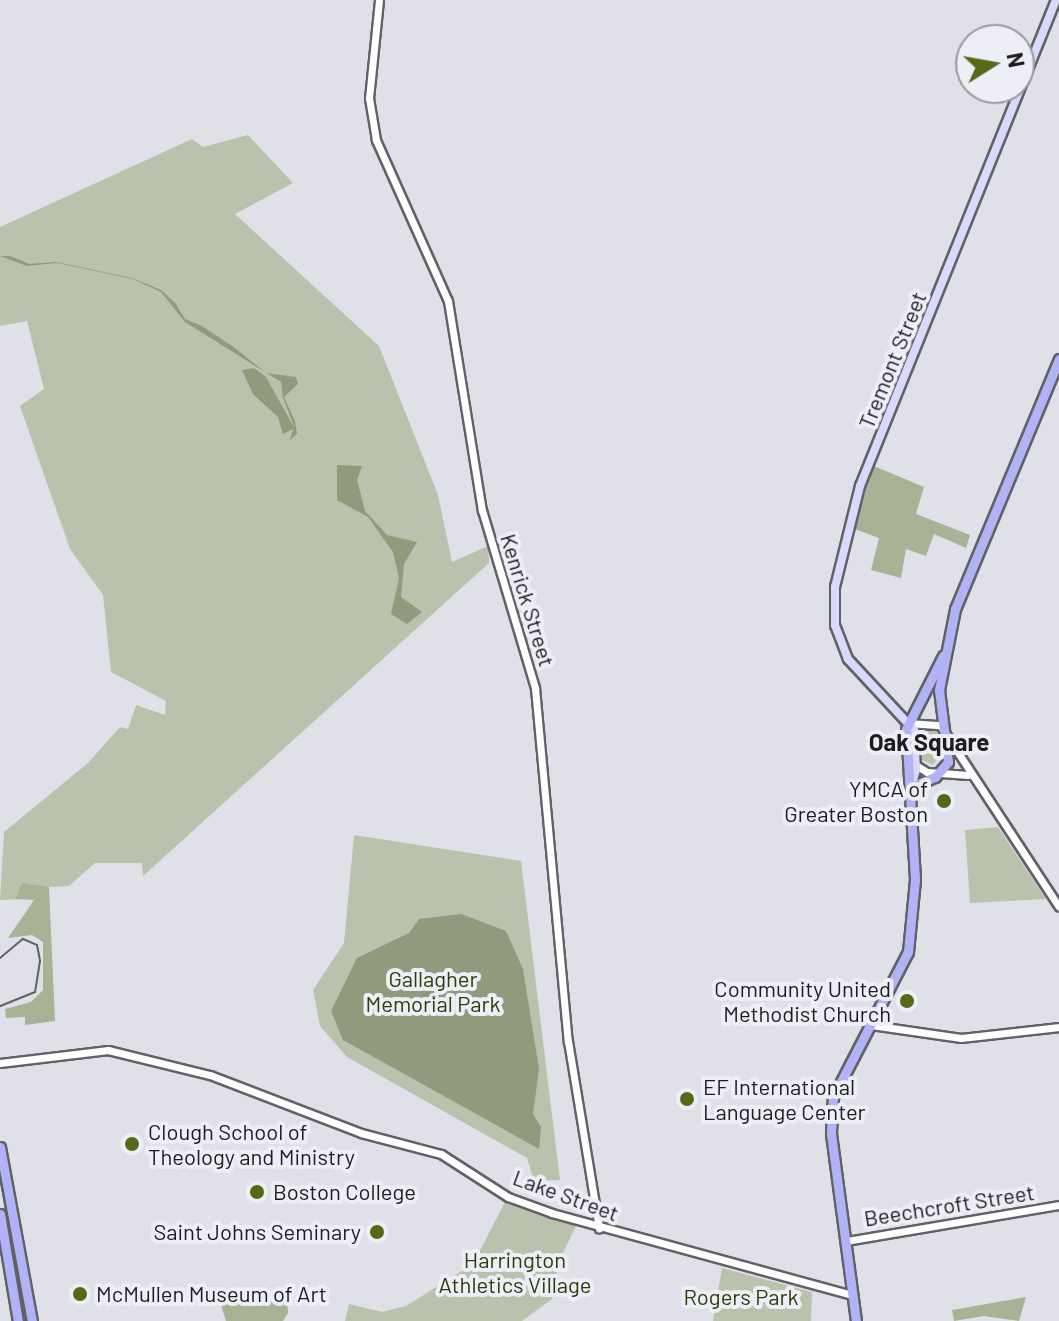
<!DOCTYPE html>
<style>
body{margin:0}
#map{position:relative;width:1059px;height:1321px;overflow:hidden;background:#e0e1e8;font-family:Barlow,sans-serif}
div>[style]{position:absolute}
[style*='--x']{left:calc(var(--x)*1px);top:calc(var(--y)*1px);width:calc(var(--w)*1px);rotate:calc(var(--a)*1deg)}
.green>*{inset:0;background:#bac2ad}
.forest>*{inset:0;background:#a8b295}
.water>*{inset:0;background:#909a7d}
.roads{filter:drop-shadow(2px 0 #616168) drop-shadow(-2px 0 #616168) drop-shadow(0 2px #616168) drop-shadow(0 -2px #616168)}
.tertiary>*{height:7px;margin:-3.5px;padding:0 3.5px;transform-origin:3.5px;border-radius:3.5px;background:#fff}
.secondary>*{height:8px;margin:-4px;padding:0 4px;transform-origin:4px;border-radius:4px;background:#d9d9fb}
.primary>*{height:9px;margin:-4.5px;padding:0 4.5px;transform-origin:4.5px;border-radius:4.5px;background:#b2b2f7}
.tram>*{height:2px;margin:-1px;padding:0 1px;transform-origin:1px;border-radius:1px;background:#606165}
.dots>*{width:22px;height:22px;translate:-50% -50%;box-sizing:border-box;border:4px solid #edeef6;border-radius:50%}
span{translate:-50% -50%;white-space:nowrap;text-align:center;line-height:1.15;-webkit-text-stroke:8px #edeef6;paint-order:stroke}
.street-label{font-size:22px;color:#1c1d1f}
.poi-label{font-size:22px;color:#1c1d1f}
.right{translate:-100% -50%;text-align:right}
.left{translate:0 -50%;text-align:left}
.park-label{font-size:22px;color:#2e3b0a}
.neighbourhood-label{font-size:24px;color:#1c1d1f;font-weight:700}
.north{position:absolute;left:955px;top:24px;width:80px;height:80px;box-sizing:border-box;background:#edeef6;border:2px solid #999aa0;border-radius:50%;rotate:79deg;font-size:22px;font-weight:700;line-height:32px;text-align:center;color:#1c1d1f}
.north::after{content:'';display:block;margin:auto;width:28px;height:36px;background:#556a18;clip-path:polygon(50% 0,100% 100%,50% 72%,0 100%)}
</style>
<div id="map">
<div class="green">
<div style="clip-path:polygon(248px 135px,293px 183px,235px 214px,379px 346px,438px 495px,452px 562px,488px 546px,489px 563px,143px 876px,142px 863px,95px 863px,69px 886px,49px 887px,49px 898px,0 900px,4px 832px,88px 763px,120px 727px,128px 729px,136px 705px,165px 715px,166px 701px,111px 672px,103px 595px,70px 549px,20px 406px,44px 389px,27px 321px,0 326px,0 227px,192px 139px,203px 147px)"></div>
<div style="clip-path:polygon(923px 727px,936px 730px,943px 751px,933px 765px,922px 760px)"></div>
<div style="clip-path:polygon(998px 827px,1046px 899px,970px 903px,965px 830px)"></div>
<div style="clip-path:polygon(354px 835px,521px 861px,560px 1180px,534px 1181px,527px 1158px,347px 1057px,320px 1026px,313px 990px,344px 943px)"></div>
<div style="clip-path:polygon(506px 1200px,577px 1224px,559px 1261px,552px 1299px,522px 1321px,345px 1321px,349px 1304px,382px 1312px,406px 1306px,473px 1264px)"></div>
<div style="clip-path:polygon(722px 1268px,812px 1292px,811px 1321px,713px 1321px)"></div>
</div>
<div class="forest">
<div style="clip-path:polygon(874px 466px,924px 487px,916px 514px,970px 535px,966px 548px,934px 534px,926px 556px,906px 549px,901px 578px,871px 570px,879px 538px,852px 528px)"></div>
<div style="clip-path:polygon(22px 883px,49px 887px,55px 1021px,25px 1025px,25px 1017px,6px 1018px,5px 1009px,31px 1002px,43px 990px,43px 942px,32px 935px,8px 938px,34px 900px,15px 899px)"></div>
<div style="clip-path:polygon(224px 1288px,287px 1300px,288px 1313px,283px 1321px,226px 1321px,217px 1293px)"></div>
<div style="clip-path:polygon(1026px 1297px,1019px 1321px,984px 1316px,954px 1321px,952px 1310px)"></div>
</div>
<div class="water">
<div style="clip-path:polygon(0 256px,10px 256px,29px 264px,55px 262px,84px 268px,132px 278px,161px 290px,176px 304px,185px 319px,202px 326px,235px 348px,266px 373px,296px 377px,298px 384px,284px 397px,295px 421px,297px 434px,290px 440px,293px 429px,283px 434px,278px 417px,253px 394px,242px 370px,254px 368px,266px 377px,295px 429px,283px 398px,281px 382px,185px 322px,161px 292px,133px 279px,57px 263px,27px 266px)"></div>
<div style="clip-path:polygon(337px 465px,362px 466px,357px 480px,365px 511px,387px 535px,417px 542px,404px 564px,401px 597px,422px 612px,407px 624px,391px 614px,399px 578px,393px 552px,368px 517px,337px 500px)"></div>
<div style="clip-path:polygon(461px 914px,506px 931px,523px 969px,539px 1069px,533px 1114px,541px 1127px,539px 1149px,343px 1040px,331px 1011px,357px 958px,409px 933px,419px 919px)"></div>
</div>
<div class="roads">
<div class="tertiary">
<div style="--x:379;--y:0;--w:99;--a:95.8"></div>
<div style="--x:369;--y:98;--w:43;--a:80.5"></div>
<div style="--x:376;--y:140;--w:176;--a:65.9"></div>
<div style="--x:448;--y:301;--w:212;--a:80.8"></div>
<div style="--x:482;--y:510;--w:186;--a:73.4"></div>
<div style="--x:535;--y:688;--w:355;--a:84.7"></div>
<div style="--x:568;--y:1041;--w:190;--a:80.6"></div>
<div style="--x:908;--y:723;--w:32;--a:4"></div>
<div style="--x:940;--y:725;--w:217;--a:56.8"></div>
<div style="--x:914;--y:764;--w:15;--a:32"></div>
<div style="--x:927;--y:772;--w:41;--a:4.2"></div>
<div style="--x:871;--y:1025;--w:91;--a:8.2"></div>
<div style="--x:961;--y:1038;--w:99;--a:-6.4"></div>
<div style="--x:0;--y:1063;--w:109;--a:-6.9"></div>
<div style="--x:108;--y:1050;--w:105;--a:13.8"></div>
<div style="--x:210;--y:1075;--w:162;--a:21"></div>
<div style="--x:361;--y:1133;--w:83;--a:14.7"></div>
<div style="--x:441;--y:1154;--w:80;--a:32.7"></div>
<div style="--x:508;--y:1197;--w:47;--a:20"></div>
<div style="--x:552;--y:1213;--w:311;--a:15.3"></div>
<div style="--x:846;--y:1241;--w:216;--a:-9.6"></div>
</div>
<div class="secondary">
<div style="--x:911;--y:787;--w:18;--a:-74"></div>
<div style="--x:916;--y:770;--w:40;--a:-92.9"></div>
<div style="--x:914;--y:730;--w:97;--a:-132.9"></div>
<div style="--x:848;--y:659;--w:36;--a:-111"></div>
<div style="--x:835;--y:625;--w:38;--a:-90"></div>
<div style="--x:835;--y:587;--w:104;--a:-76.1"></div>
<div style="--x:860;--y:486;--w:524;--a:-68.04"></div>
</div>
<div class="primary">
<div style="--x:911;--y:787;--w:26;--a:-23"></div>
<div style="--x:935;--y:777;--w:20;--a:-49"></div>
<div style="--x:948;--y:762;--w:73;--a:-97.1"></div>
<div style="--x:939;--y:690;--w:83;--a:-78.8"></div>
<div style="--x:955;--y:609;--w:271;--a:-67.4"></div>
<div style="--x:0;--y:1147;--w:177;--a:79.6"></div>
<div style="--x:0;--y:1214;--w:109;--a:80.5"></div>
<div style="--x:856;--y:1321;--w:190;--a:-97.6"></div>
<div style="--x:831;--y:1133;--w:36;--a:-87"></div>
<div style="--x:833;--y:1097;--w:163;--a:-62.7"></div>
<div style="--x:908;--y:952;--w:73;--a:-84.5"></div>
<div style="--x:915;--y:879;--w:150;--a:-93.4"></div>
<div style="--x:906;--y:729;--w:82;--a:-63.1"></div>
</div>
</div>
<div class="tram">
<div style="--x:0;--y:958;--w:30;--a:-40"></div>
<div style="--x:23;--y:939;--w:15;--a:23"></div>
<div style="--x:37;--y:945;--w:16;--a:79"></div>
<div style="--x:40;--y:961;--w:31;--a:99"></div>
<div style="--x:35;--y:992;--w:38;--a:158"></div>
<div style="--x:0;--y:1176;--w:147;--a:79.8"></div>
</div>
<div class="dots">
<div style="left:944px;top:801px;background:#556a18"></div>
<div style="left:907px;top:1001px;background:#556a18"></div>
<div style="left:687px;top:1099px;background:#556a18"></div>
<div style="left:132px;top:1144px;background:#556a18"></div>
<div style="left:257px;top:1192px;background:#556a18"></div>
<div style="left:377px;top:1232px;background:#556a18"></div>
<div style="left:80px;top:1294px;background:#556a18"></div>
</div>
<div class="street-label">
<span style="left:892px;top:360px;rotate:-68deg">Tremont Street</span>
<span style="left:528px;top:600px;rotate:73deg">Kenrick Street</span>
<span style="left:566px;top:1195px;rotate:20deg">Lake Street</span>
<span style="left:949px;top:1205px;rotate:-9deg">Beechcroft Street</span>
</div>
<div class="poi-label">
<span class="right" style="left:928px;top:801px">YMCA of<br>Greater Boston</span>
<span class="right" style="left:891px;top:1001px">Community United<br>Methodist Church</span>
<span class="left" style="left:703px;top:1099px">EF International<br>Language Center</span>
<span class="left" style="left:148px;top:1144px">Clough School of<br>Theology and Ministry</span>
<span class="left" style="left:273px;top:1192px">Boston College</span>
<span class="right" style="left:361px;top:1232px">Saint Johns Seminary</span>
<span class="left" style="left:96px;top:1294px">McMullen Museum of Art</span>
</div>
<div class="park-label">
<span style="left:433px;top:991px">Gallagher<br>Memorial Park</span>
<span style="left:515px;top:1272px">Harrington<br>Athletics Village</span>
<span style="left:741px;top:1297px">Rogers Park</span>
</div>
<div class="neighbourhood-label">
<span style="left:929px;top:742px">Oak Square</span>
</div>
<div class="north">N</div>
</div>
